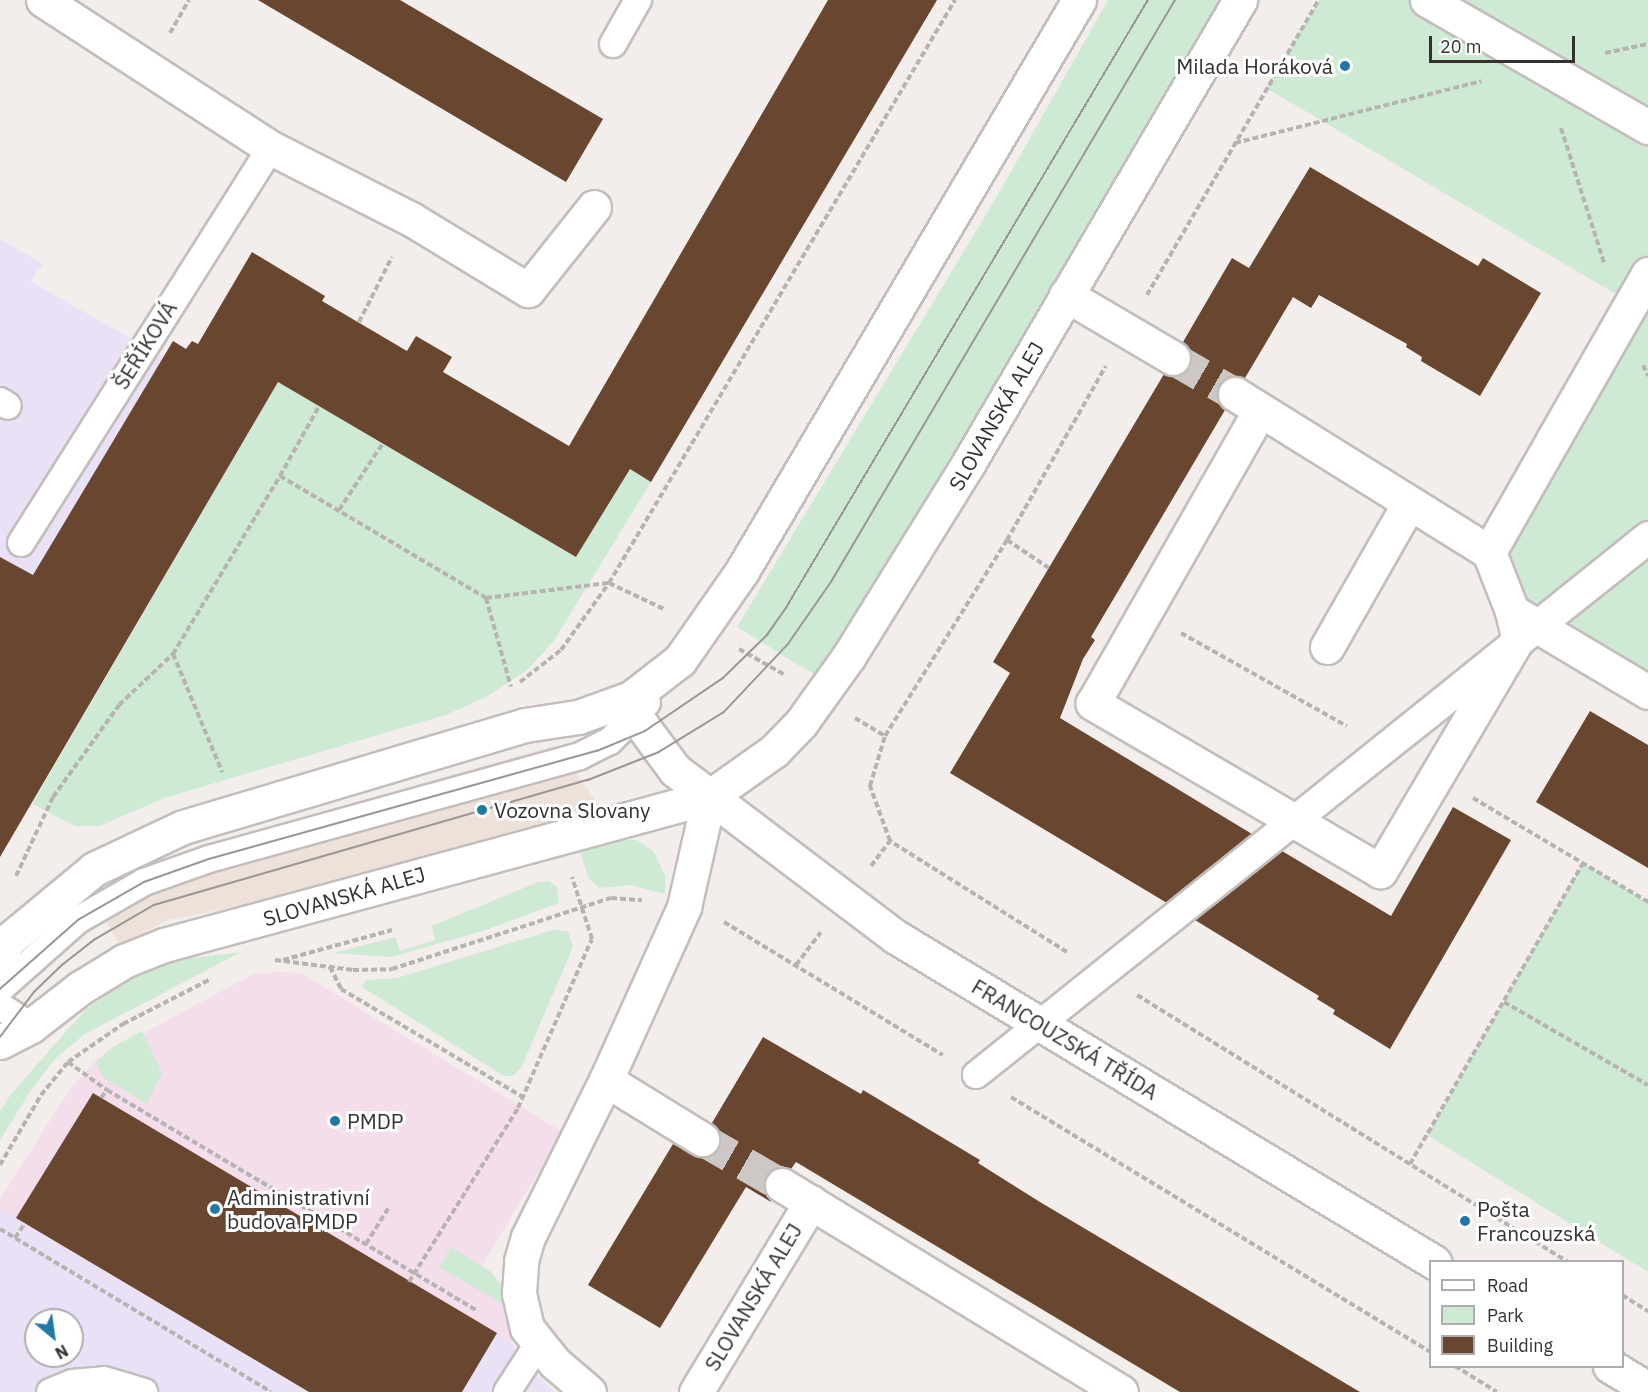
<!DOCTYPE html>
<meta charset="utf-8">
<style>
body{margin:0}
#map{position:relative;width:1648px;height:1392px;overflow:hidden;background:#f3eeeb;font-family:"IBM Plex Sans",sans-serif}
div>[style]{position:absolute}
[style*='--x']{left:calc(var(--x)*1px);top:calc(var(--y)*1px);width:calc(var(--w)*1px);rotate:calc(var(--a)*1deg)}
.commercial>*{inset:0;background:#f4deec}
.industrial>*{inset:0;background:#ebe1f6}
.built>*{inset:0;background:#ede1da}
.green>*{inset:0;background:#cee9d4}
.building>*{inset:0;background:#68462f}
.minor-tunnel>*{height:33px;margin-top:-16.5px;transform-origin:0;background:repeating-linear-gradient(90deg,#cdc8c6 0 33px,transparent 0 49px)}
.path>*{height:4px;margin-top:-2px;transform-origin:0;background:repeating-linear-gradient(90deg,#b7b3b0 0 6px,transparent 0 9px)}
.roads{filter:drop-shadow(2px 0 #c3bebc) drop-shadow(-2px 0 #c3bebc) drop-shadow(0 2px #c3bebc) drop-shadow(0 -2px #c3bebc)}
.service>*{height:26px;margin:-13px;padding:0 13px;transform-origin:13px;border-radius:13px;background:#fff}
.pedestrian>*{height:33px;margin:-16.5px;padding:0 16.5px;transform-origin:16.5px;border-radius:16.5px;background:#fff}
.minor>*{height:33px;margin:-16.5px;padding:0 16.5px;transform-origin:16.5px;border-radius:16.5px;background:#fff}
.tertiary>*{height:33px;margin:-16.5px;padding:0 16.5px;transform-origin:16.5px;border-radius:16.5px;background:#fff}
.secondary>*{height:33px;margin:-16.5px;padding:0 16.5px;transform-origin:16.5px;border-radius:16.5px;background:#fff}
.tram>*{height:1.5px;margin:-0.75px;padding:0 0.75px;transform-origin:0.75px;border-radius:0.75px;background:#9b9795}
.dots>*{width:16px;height:16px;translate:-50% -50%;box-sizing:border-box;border:3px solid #fff;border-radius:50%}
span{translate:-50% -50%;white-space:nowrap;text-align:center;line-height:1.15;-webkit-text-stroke:6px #fff;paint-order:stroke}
.poi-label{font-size:21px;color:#343231}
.right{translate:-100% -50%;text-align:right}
.left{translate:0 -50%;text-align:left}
.street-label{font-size:21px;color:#343231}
.legend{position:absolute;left:1429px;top:1260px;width:195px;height:108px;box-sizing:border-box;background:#fff;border:2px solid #aeadad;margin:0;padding:8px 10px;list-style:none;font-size:18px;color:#343231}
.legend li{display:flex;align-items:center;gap:12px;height:30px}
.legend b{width:30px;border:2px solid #aeadad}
.north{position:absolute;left:24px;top:1308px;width:60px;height:60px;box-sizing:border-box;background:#fff;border:2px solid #aeadad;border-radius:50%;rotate:151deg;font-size:16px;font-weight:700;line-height:24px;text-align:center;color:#343231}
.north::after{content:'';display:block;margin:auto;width:21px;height:27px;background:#2178a7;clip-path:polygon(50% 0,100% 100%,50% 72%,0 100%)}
.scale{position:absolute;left:1429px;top:36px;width:146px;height:27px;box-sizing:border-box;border:3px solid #343231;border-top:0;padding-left:8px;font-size:18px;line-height:21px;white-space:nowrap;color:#343231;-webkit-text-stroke:4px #fff;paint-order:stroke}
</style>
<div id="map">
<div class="commercial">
<div style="clip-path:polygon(277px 972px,301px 973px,563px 1132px,482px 1265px,501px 1284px,510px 1315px,512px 1343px,496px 1334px,309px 1392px,0 1209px,0 1199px,68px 1092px,98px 1058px,253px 974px)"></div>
</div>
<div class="industrial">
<div style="clip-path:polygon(0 239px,43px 264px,31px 281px,42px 288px,164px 357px,173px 341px,186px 349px,192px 341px,213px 353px,224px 373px,269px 399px,0 856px)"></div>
<div style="clip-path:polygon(evenodd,0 1209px,25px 1223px,309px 1392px,0 1392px,0 1209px,36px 1320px,72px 1320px,72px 1356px,36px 1356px,36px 1320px)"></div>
<div style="clip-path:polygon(497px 1333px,512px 1343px,525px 1365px,555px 1392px,462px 1392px)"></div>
</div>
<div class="built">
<div style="clip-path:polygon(558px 745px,599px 806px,555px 822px,239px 906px,168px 920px,120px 946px,93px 896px,186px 850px)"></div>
</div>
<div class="green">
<div style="clip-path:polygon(1108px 0,1223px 0,834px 656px,815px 675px,737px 627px,996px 198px)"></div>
<div style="clip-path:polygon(1319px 0,1648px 0,1648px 692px,1512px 611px,1489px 552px,1631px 303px,1266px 88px)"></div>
<div style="clip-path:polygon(278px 382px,576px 557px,630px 469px,651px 482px,553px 642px,527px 670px,488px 696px,446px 715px,164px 798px,100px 826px,75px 826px,32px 804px)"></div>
<div style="clip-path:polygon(617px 840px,637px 840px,653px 851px,665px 875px,665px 894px,630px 885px,599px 888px,589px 878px,579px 850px)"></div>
<div style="clip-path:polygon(1583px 863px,1648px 902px,1648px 1272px,1427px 1135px)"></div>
<div style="clip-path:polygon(549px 881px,557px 887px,559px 903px,486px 930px,391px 957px,333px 953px,392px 938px,395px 937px,400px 951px,435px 940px,432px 926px,538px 882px)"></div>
<div style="clip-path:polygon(553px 930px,568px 931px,573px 947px,521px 1068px,512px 1076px,504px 1076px,362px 987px,366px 980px,397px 978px)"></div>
<div style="clip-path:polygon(241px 952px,85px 1034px,56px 1058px,31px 1090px,0 1140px,0 1111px,11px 1094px,86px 1009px,139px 974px,175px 960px)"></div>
<div style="clip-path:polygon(142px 1031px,162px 1073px,147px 1104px,104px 1078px,96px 1063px,108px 1050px)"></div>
<div style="clip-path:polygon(451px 1247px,491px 1272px,507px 1293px,510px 1308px,439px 1267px)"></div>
</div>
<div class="building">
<div style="clip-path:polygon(258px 0,400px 0,603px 119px,566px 182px)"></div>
<div style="clip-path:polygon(828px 0,937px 0,651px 482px,630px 469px,576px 557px,278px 382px,0 857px,0 557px,33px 575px,173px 341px,186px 349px,192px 341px,198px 344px,252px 252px,325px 296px,322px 301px,407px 351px,416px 336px,452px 357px,443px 372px,569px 446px)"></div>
<div style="clip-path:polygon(1310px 167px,1478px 266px,1483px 258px,1541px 293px,1480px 396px,1421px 361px,1422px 357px,1406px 347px,1407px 344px,1319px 295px,1311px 308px,1293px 297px,1245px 378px,1227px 377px,1219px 385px,1218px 402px,1225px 410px,1091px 637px,1095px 640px,1083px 659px,1060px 718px,1252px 834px,1167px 903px,950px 773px,1010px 673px,993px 662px,1164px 374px,1173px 377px,1189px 368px,1192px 358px,1183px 342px,1232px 258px,1249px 268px)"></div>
<div style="clip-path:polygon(1590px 711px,1648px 745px,1648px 868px,1536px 802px)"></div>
<div style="clip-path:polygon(1453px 807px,1511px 840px,1390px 1049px,1333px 1014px,1335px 1010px,1317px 999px,1319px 996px,1195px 920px,1282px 851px,1391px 916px)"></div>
<div style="clip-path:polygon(763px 1037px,861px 1094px,863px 1090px,980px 1160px,978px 1163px,1040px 1202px,1360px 1392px,1180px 1392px,796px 1162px,791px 1169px,782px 1166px,766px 1175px,763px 1185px,771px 1202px,746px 1187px,660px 1328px,588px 1285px,673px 1144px,701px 1158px,718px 1149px,721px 1139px,712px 1123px)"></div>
<div style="clip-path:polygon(93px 1093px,497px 1333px,462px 1392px,309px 1392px,16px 1218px)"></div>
</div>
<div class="minor-tunnel">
<div style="--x:1173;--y:358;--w:72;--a:30.1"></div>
<div style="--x:702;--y:1139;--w:92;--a:29.9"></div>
</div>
<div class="path">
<div style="--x:170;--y:33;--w:38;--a:-60"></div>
<div style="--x:1605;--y:53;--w:44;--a:-11.8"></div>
<div style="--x:1561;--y:128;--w:142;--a:72.3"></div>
<div style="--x:1235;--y:143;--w:254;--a:-14.1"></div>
<div style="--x:1147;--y:295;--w:341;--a:-59.8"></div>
<div style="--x:359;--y:322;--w:73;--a:-63.1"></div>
<div style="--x:1643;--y:365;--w:12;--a:66"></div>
<div style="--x:318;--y:408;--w:78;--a:119.2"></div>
<div style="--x:280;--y:476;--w:239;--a:30.6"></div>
<div style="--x:486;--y:598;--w:124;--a:-7"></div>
<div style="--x:609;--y:583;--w:61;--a:25.3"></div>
<div style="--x:339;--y:510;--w:80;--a:-56.7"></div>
<div style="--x:1007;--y:540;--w:50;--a:33.7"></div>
<div style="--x:486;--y:598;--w:92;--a:74.3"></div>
<div style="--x:1181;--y:633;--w:190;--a:29.3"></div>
<div style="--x:739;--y:649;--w:53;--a:29.5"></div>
<div style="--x:173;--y:654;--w:128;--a:67.4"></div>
<div style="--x:520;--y:682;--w:52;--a:-38"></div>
<div style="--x:561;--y:650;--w:82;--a:-54.4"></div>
<div style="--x:609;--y:583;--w:678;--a:-59.31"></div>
<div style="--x:855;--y:718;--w:35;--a:31"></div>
<div style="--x:1473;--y:798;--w:204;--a:30.7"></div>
<div style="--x:871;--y:866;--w:31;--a:-53"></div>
<div style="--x:16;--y:876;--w:87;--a:-64.9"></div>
<div style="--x:53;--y:797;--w:113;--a:-54.3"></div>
<div style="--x:119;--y:705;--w:74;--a:-43.4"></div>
<div style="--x:173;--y:654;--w:208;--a:-59"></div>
<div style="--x:724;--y:922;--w:256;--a:31.3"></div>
<div style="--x:1067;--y:952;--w:209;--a:-147.9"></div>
<div style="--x:890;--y:841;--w:59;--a:-110"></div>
<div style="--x:870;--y:786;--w:52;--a:-73.3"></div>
<div style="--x:885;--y:736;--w:231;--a:-58.1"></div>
<div style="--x:1007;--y:540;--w:200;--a:-60.4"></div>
<div style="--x:275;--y:960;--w:79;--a:7.3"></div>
<div style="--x:353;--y:970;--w:39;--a:-1"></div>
<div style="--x:392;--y:969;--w:230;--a:-18"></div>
<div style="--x:611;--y:898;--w:31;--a:4"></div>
<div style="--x:283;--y:960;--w:113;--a:-15.4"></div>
<div style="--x:796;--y:965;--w:41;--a:-52.9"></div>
<div style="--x:330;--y:967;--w:25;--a:63"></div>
<div style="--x:341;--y:989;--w:212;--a:30.7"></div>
<div style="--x:1137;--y:995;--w:507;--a:31.78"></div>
<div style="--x:1504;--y:1002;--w:166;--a:30"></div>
<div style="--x:68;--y:1062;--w:48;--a:35.7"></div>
<div style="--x:107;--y:1090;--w:432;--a:30.8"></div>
<div style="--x:1011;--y:1097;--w:490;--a:31.3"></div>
<div style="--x:101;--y:1098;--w:10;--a:-53"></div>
<div style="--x:1410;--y:1164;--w:347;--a:-60.1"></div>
<div style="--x:0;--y:1165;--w:81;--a:-59.6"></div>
<div style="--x:41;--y:1095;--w:43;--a:-50.7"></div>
<div style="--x:68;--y:1062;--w:67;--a:-34.6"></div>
<div style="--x:123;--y:1024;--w:99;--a:-27.1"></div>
<div style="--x:0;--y:1229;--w:316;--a:31"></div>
<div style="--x:15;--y:1238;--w:18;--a:-56"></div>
<div style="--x:366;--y:1244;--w:44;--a:-58.1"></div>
<div style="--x:409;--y:1282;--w:205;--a:-57.9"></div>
<div style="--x:518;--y:1108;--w:184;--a:-66.4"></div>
<div style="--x:592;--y:939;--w:65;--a:-107.9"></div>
<div style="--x:1622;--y:1295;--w:31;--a:32"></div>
<div style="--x:1455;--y:1366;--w:49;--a:31.8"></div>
</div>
<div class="roads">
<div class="service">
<div style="--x:613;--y:44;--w:51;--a:-60.4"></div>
<div style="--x:0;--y:401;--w:9;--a:32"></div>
<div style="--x:1648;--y:535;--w:862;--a:141.22"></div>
<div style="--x:976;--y:1075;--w:858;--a:-38.47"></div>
<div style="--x:21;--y:543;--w:467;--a:-57.7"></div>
<div style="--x:0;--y:989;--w:104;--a:-41.5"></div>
<div style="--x:78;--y:920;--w:76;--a:-29.9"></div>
<div style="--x:144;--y:882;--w:69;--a:-19.5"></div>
<div style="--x:209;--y:859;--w:385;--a:-15.5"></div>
<div style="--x:580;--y:756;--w:34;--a:-27"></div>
<div style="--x:610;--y:741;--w:53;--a:-45.8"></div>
<div style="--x:0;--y:1006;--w:37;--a:33"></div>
<div style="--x:50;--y:1392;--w:24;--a:-22"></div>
<div style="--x:72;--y:1383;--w:32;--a:-5"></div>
<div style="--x:104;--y:1380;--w:42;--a:16.7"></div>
<div style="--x:507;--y:1392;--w:57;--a:-57.1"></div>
</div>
<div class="pedestrian">
<div style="--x:1427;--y:0;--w:255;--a:29.9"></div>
<div style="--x:1554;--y:438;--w:189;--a:-60.2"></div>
</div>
<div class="minor">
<div style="--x:43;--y:0;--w:272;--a:33"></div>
<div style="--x:271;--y:148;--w:157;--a:26.9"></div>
<div style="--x:411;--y:219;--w:137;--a:31.3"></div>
<div style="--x:528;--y:290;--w:106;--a:-51.5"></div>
<div style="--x:1066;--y:295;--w:124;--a:30.5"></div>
<div style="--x:1235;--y:394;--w:299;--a:31.9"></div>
<div style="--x:1489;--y:552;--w:63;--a:68.7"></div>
<div style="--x:1512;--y:611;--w:28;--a:77"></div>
<div style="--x:1518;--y:638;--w:271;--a:120.6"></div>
<div style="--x:1380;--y:871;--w:333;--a:-149.7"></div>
<div style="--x:1093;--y:703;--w:335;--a:-60.3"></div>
<div style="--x:1489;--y:552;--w:131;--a:-60.3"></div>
<div style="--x:1512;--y:611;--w:158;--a:30.8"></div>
<div style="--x:1327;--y:647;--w:166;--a:-60.3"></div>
<div style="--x:606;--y:1080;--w:113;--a:31.6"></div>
<div style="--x:782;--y:1185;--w:397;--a:31.4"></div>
<div style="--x:589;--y:1392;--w:45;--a:-139.5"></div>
<div style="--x:555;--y:1363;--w:45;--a:-128.7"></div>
<div style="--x:527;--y:1328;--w:36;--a:-103"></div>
<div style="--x:519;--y:1293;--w:32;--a:-86"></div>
<div style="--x:521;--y:1261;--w:25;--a:-74"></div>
<div style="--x:528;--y:1237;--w:175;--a:-63.6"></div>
<div style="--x:606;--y:1080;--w:190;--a:-65.7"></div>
<div style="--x:684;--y:907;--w:113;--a:-77.2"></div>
<div style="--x:696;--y:1392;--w:222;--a:-58.8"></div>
</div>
<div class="tertiary">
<div style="--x:631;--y:698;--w:20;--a:75"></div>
<div style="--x:636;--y:717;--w:66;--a:53.7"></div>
<div style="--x:675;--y:770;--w:277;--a:37.1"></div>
<div style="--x:896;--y:937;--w:629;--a:31.14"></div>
<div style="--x:1610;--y:1366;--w:44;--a:31.2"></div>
</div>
<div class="secondary">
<div style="--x:0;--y:961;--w:19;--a:-74"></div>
<div style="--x:5;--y:943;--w:116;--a:-39.7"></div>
<div style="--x:94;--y:869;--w:98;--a:-25.3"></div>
<div style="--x:183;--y:827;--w:357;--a:-16.6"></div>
<div style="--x:525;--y:725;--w:54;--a:-8.6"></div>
<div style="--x:578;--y:717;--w:56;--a:-19.7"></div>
<div style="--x:631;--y:698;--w:62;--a:-37.8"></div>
<div style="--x:680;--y:660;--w:108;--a:-55.1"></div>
<div style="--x:742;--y:571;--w:663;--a:-59.45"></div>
<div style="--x:0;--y:1042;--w:35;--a:-27"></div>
<div style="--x:31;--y:1026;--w:62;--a:-37.8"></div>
<div style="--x:80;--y:988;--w:52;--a:-31.5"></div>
<div style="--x:124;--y:961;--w:43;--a:-21.8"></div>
<div style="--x:164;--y:945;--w:565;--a:-15.19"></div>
<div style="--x:709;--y:797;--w:80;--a:-35.3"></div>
<div style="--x:774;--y:751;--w:39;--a:-46"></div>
<div style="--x:801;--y:723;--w:82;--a:-54.4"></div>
<div style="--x:849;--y:656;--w:226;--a:-58.2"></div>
<div style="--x:968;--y:464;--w:538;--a:-59.62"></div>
</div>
</div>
<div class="tram">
<div style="--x:0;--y:989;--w:104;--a:-41.5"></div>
<div style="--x:78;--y:920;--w:76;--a:-29.9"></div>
<div style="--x:144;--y:882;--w:69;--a:-19.5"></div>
<div style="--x:209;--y:859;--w:403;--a:-15.6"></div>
<div style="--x:597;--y:751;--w:52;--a:-22.6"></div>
<div style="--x:645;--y:731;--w:94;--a:-34.2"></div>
<div style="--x:723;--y:678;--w:62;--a:-44.3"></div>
<div style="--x:767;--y:635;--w:35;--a:-55"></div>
<div style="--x:787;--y:606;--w:705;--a:-59.22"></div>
<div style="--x:0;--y:1037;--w:56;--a:-52.9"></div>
<div style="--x:34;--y:992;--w:39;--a:-44"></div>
<div style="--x:62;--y:965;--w:41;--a:-38"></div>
<div style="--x:94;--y:940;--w:69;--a:-30.3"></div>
<div style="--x:154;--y:905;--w:452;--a:-16.1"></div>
<div style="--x:588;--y:780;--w:76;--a:-21.5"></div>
<div style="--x:659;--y:752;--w:76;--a:-31.6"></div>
<div style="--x:724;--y:712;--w:93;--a:-46.7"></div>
<div style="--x:788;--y:644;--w:75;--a:-55.3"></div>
<div style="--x:831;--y:582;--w:676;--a:-59.41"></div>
</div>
<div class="dots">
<div style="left:1345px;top:66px;background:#2178a7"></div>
<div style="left:482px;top:810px;background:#2178a7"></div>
<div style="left:335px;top:1121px;background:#2178a7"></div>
<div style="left:215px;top:1209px;background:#2178a7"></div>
<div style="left:1465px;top:1221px;background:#2178a7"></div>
</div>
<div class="poi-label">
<span class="right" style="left:1333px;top:66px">Milada Horáková</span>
<span class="left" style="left:494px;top:810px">Vozovna Slovany</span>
<span class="left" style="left:347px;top:1121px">PMDP</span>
<span class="left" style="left:227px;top:1209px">Administrativní<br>budova PMDP</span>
<span class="left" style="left:1477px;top:1221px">Pošta<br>Francouzská</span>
</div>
<div class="street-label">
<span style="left:145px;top:345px;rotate:-58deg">ŠEŘÍKOVÁ</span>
<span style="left:996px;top:416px;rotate:-60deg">SLOVANSKÁ ALEJ</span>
<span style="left:344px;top:896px;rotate:-16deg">SLOVANSKÁ ALEJ</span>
<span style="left:1065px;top:1039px;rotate:31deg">FRANCOUZSKÁ TŘÍDA</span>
<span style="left:753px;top:1297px;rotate:-59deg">SLOVANSKÁ ALEJ</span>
</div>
<ul class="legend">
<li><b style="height:8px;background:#fff"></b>Road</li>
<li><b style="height:16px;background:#cee9d4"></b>Park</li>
<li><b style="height:16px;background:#68462f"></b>Building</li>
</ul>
<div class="north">N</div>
<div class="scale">20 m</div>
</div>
